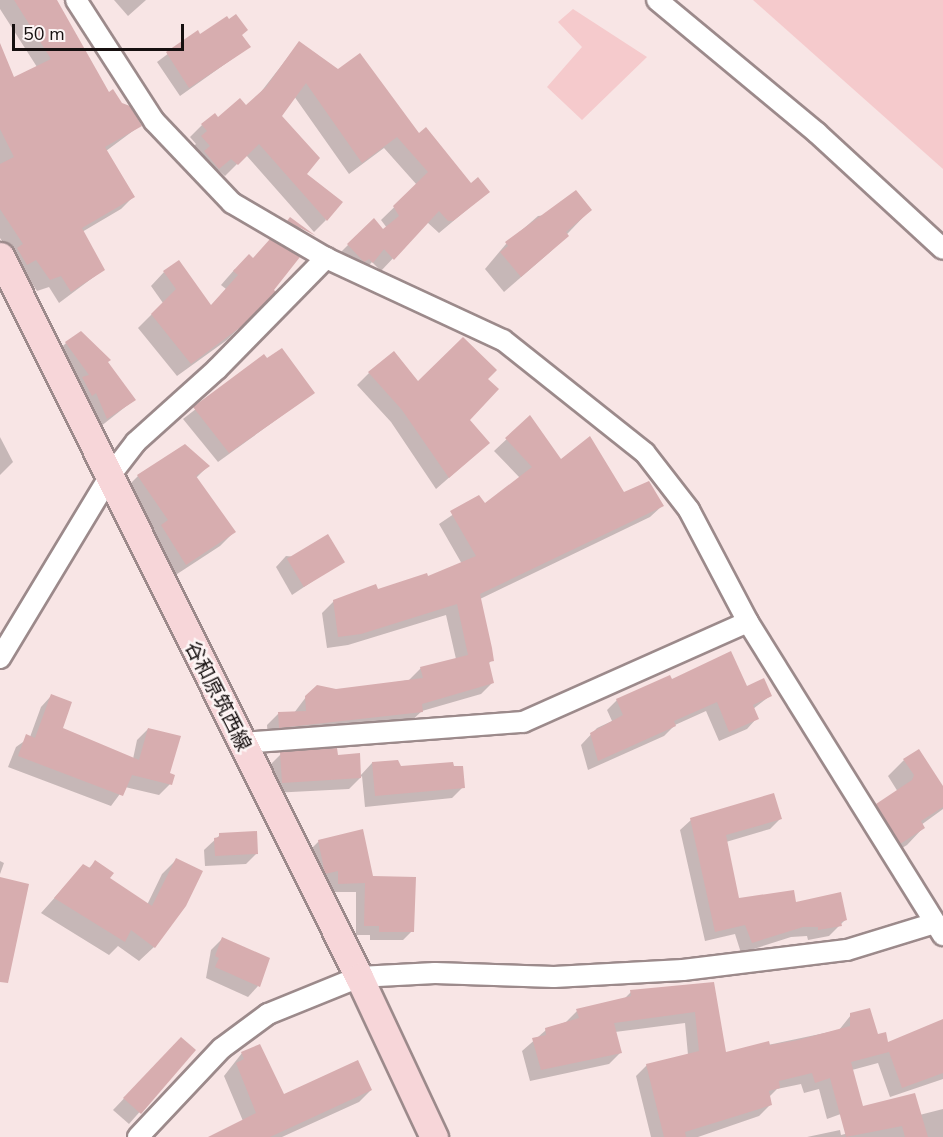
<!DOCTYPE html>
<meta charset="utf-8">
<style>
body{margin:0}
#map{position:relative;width:943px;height:1137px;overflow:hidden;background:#f8e5e5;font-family:"Nunito Sans","Noto Sans JP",sans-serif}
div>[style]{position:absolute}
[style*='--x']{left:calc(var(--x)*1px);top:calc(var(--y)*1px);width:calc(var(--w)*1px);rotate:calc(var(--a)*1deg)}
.green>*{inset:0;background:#f5cacc}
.shadow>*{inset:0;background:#0003}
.building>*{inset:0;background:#d7adaf;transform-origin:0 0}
.roads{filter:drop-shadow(2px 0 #9c8a8b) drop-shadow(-2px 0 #9c8a8b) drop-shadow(0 2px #9c8a8b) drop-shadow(0 -2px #9c8a8b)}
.street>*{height:20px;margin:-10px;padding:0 10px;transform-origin:10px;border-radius:10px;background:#fff}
.secondary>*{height:27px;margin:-13.5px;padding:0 13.5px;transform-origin:13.5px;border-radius:13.5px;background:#f7d6d9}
span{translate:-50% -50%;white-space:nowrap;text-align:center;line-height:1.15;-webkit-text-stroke:5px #fdf5f5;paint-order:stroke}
.street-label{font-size:20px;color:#161010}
.scale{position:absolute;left:12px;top:24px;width:172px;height:27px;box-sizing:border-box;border:3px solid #161010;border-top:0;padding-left:8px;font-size:18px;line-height:21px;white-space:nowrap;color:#161010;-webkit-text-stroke:4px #fdf5f5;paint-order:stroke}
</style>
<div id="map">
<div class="green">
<div style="clip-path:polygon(753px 0,943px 0,943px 169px)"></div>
<div style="clip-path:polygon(573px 9px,647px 57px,582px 120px,547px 87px,582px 47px,558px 22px)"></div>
</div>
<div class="shadow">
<div style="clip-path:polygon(0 0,55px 0,108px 94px,141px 125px,106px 151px,133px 197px,121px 209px,82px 232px,103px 270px,59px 303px,49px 287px,37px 291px,23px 270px,15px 276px,11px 256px,0 238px,0 48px,14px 79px,37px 67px,0 9px)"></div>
<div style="clip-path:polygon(114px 0,146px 0,128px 16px)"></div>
<div style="clip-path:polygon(197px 32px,200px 36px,249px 47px,180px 96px,157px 62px)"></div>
<div style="clip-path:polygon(299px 43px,419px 135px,470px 185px,488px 192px,439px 233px,427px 222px,381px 271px,372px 262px,360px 274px,336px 257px,373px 220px,383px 231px,387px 228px,381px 220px,417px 185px,384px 148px,349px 174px,294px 96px,280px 116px,326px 220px,314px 232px,246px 155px,225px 176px,218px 170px,206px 180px,190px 150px,196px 144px,190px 137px,202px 125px,246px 107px,257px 97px)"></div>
<div style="clip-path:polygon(590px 210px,550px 252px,504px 292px,485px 269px,506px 244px,538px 216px)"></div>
<div style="clip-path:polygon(290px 219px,312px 238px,303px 247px,277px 233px)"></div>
<div style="clip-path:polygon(235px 269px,274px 292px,227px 340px,177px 376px,138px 328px,163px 303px,151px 286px,164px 272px,211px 306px,226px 289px,221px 285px)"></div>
<div style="clip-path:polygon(66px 343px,107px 362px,134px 400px,91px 434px,50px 359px)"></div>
<div style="clip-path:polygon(264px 356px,313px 393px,218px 462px,183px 419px)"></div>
<div style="clip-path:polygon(369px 373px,418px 383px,486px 379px,468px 420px,476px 454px,436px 489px,391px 422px,357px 385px)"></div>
<div style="clip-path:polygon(529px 418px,561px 461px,623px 493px,662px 506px,650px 517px,480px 599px,492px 660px,488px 664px,492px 683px,481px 694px,422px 711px,409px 723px,268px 739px,267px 725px,278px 714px,294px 713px,306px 697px,409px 680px,421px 668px,456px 659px,446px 615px,348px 645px,327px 648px,322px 613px,334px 601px,428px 578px,462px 564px,439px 524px,479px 497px,485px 505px,520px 478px,494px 451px)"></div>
<div style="clip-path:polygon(0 437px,13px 462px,0 475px)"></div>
<div style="clip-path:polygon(208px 466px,196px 478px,234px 532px,220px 546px,171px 578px,124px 490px,138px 476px)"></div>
<div style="clip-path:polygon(286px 556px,343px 561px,292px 595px,276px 567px)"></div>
<div style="clip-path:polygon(671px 681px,746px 688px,770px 696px,753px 709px,757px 718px,747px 729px,719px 741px,706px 711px,675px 725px,664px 736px,588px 770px,581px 745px,597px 728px,612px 721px,607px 710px,617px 700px)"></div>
<div style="clip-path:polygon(51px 696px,61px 729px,133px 759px,137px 740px,148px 729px,170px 784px,159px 795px,125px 787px,111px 806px,8px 767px,16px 747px,30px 737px,41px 707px)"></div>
<div style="clip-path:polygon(281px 754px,337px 756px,360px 776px,372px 763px,400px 767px,463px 787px,452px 798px,365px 807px,362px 776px,349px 789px,272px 793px,270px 765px)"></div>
<div style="clip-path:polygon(904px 760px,943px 789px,943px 809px,921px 825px,923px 828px,907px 845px,884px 859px,860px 822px,898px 792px,888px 776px)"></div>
<div style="clip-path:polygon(780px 819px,770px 829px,726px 842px,738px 900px,795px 903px,845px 920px,829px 936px,808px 940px,807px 936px,791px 937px,741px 953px,735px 934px,705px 941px,680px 830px,691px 820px)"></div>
<div style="clip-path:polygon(220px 835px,257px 853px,246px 864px,205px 866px,204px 850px)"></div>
<div style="clip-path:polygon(319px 841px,372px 878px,412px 931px,403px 940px,370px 940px,370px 935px,356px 935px,356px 892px,329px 892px,329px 879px,316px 882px,310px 850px)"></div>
<div style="clip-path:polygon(176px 860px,154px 947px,139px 961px,118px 946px,109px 955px,41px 913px,83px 866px,88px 869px,95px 862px,108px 878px,147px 905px,162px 874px)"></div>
<div style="clip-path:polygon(0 861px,4px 863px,0 874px)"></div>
<div style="clip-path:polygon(222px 939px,258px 986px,248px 997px,206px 978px,211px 950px)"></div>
<div style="clip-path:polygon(713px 983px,725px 1054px,839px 1030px,851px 1015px,887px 1045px,943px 1021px,943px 1079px,890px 1097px,878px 1063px,852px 1070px,849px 1111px,827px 1119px,819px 1089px,804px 1093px,801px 1084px,777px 1089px,769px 1097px,770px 1105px,759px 1116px,698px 1137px,651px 1137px,636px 1076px,647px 1065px,688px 1055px,685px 1023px,615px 1032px,620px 1053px,609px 1064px,530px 1081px,522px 1051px,546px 1030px,566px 1022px,577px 1011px,624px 999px,631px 992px)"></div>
<div style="clip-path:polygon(170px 1050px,194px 1050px,129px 1124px,113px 1110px)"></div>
<div style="clip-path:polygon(242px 1053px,284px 1096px,371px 1090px,359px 1102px,282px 1137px,218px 1137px,243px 1121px,224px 1076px)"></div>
<div style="clip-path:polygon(943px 1109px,943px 1137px,807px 1137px,840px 1130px,841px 1135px)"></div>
</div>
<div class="building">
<div style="clip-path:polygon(14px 0,57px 0,109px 92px,113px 89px,122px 103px,130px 106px,142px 126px,105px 147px,135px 197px,82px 228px,105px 270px,71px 292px,61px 276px,50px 280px,36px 260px,27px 265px,17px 248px,23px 244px,0 209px,0 164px,14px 157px,0 129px,0 43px,14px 77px,51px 59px)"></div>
<div style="clip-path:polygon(236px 14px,248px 30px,242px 35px,251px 47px,189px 88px,166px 52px,198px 30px,200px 34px,227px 16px,229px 19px)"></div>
<div style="clip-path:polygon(299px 41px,338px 69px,360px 53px,419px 133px,426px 127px,471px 183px,478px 177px,490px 192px,453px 221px,448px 221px,439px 211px,394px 260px,384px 249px,373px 263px,369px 259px,364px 262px,347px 244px,374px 218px,383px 229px,399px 216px,393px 206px,428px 172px,397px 137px,362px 163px,306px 83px,282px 116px,320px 158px,307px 174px,343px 202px,327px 221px,259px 144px,238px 165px,231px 159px,219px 169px,204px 151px,210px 146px,201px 136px,207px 131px,201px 124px,215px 113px,218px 117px,240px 98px,246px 105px,266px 87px)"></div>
<div style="clip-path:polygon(576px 190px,592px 210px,566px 232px,569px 236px,521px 277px,500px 252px,508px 246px,505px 242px)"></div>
<div style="clip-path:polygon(290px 217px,316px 236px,287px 221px)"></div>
<div style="clip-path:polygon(270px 239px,300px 257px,274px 290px,276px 292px,242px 326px,191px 364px,151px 314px,176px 289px,163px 271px,179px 260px,211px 305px,238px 275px,233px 271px,249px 254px,253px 258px)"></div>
<div style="clip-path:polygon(81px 331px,111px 360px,108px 362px,136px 400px,107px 419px,96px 393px,92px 396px,82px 377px,89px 375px,65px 342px)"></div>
<div style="clip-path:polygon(463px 337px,497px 370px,488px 379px,499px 389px,470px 420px,490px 443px,449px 478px,402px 410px,368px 372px,394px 351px,418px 381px)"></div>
<div style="clip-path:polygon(282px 348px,315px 393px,229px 453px,193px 407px,264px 354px,267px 358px)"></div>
<div style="clip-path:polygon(530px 415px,561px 459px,590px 436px,624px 492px,649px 481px,664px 506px,480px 594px,492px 648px,494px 661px,489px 662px,494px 683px,422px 704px,423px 712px,279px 728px,278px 712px,306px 711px,305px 696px,317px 685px,336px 689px,423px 678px,420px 667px,468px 655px,457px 604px,361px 634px,338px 637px,333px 600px,376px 584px,378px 589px,427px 573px,428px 576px,476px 556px,450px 511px,479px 495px,485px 503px,532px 467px,505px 438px)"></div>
<div style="clip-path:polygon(185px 444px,210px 466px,196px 476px,236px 532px,186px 565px,161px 525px,168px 520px,137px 475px)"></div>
<div style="left:328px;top:534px;width:33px;height:48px;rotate:59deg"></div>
<div style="clip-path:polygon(731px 651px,747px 686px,764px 678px,772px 696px,753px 705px,759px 719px,729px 732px,717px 702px,674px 721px,676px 726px,598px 761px,590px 733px,623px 715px,616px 699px,670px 675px,672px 679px)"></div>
<div style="clip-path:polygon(51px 694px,72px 702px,63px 728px,139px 760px,148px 728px,181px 736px,170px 773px,175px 775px,172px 785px,132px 775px,123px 796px,18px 756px,26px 734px,35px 738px)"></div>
<div style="clip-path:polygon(337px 748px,338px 755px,360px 753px,361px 778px,282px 783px,280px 752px)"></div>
<div style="clip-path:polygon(919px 749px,943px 786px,943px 807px,921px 821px,925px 828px,900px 844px,876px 804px,912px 780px,914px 775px,903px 759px)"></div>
<div style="clip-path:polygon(398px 760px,401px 766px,453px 762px,454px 766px,463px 766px,465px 788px,375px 796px,372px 762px)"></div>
<div style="clip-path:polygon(774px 793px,782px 819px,726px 835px,739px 898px,794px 890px,796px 902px,841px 892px,847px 920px,841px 922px,842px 926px,818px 930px,818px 927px,803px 927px,752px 943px,745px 925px,715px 932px,690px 818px)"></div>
<div style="clip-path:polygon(363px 829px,373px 876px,416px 877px,414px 932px,379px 932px,379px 926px,364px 926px,365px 883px,338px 884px,338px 871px,325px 874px,318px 840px)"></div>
<div style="clip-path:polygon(257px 831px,258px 854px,215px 856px,214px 838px,219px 837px,219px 833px)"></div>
<div style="clip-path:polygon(176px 858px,203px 871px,186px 906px,155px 948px,131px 930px,125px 942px,54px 898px,83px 864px,90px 868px,95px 860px,114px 873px,110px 878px,152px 906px)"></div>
<div style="clip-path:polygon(0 877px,29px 884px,8px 983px,0 982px)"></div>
<div style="clip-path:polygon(222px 937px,270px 958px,260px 987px,215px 967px,219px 958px,215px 956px)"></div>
<div style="clip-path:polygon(714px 982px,726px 1052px,769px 1041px,770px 1045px,798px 1040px,850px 1026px,850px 1013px,870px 1008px,878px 1034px,886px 1032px,888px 1042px,943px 1019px,943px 1073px,902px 1088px,889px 1052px,851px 1062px,863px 1106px,915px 1093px,928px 1137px,905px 1137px,902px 1126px,846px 1137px,830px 1078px,815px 1083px,812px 1073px,779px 1081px,780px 1088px,769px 1091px,772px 1105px,685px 1132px,686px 1137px,664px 1137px,646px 1064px,699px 1051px,695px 1012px,614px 1023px,622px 1053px,541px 1070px,532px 1038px,546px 1035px,545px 1028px,579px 1018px,576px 1009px,631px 996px,630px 990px)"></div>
<div style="clip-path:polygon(181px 1037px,196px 1050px,141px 1114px,123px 1098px)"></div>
<div style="clip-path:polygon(260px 1044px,284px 1094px,358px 1060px,372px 1090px,270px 1137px,208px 1137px,256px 1113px,236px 1063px,244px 1059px,241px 1052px)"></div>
</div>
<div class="roads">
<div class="street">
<div style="--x:76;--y:0;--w:144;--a:57.2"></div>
<div style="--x:154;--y:121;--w:113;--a:46.4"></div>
<div style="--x:232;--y:203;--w:109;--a:30.3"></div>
<div style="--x:326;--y:258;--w:195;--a:24.9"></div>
<div style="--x:503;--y:340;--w:181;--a:38.5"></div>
<div style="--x:645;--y:453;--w:72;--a:52.3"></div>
<div style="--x:689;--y:510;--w:127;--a:62.2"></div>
<div style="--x:748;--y:622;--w:369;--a:58.1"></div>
<div style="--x:657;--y:0;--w:208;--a:39.7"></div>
<div style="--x:817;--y:133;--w:171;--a:42.6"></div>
<div style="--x:0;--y:658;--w:211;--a:-58.9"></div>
<div style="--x:109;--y:477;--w:44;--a:-52.4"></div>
<div style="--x:136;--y:442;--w:109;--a:-42"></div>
<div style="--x:217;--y:369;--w:156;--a:-45.5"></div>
<div style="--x:242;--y:743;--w:282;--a:-4.3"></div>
<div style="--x:523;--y:722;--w:246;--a:-24"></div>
<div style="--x:138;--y:1137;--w:122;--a:-46.7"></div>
<div style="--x:222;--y:1048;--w:57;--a:-36.5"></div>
<div style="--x:268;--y:1014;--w:98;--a:-22.1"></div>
<div style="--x:359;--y:977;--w:76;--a:-3"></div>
<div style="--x:435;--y:973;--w:119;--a:1.9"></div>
<div style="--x:554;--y:977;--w:129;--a:-3.1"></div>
<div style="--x:683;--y:970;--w:165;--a:-7"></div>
<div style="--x:847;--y:950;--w:92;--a:-17.1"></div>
</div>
<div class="secondary">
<div style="--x:0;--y:256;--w:805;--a:63.53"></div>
<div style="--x:359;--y:977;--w:177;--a:64.9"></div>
</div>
</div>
<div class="street-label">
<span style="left:218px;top:696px;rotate:63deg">谷和原筑西線</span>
</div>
<div class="scale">50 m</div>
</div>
